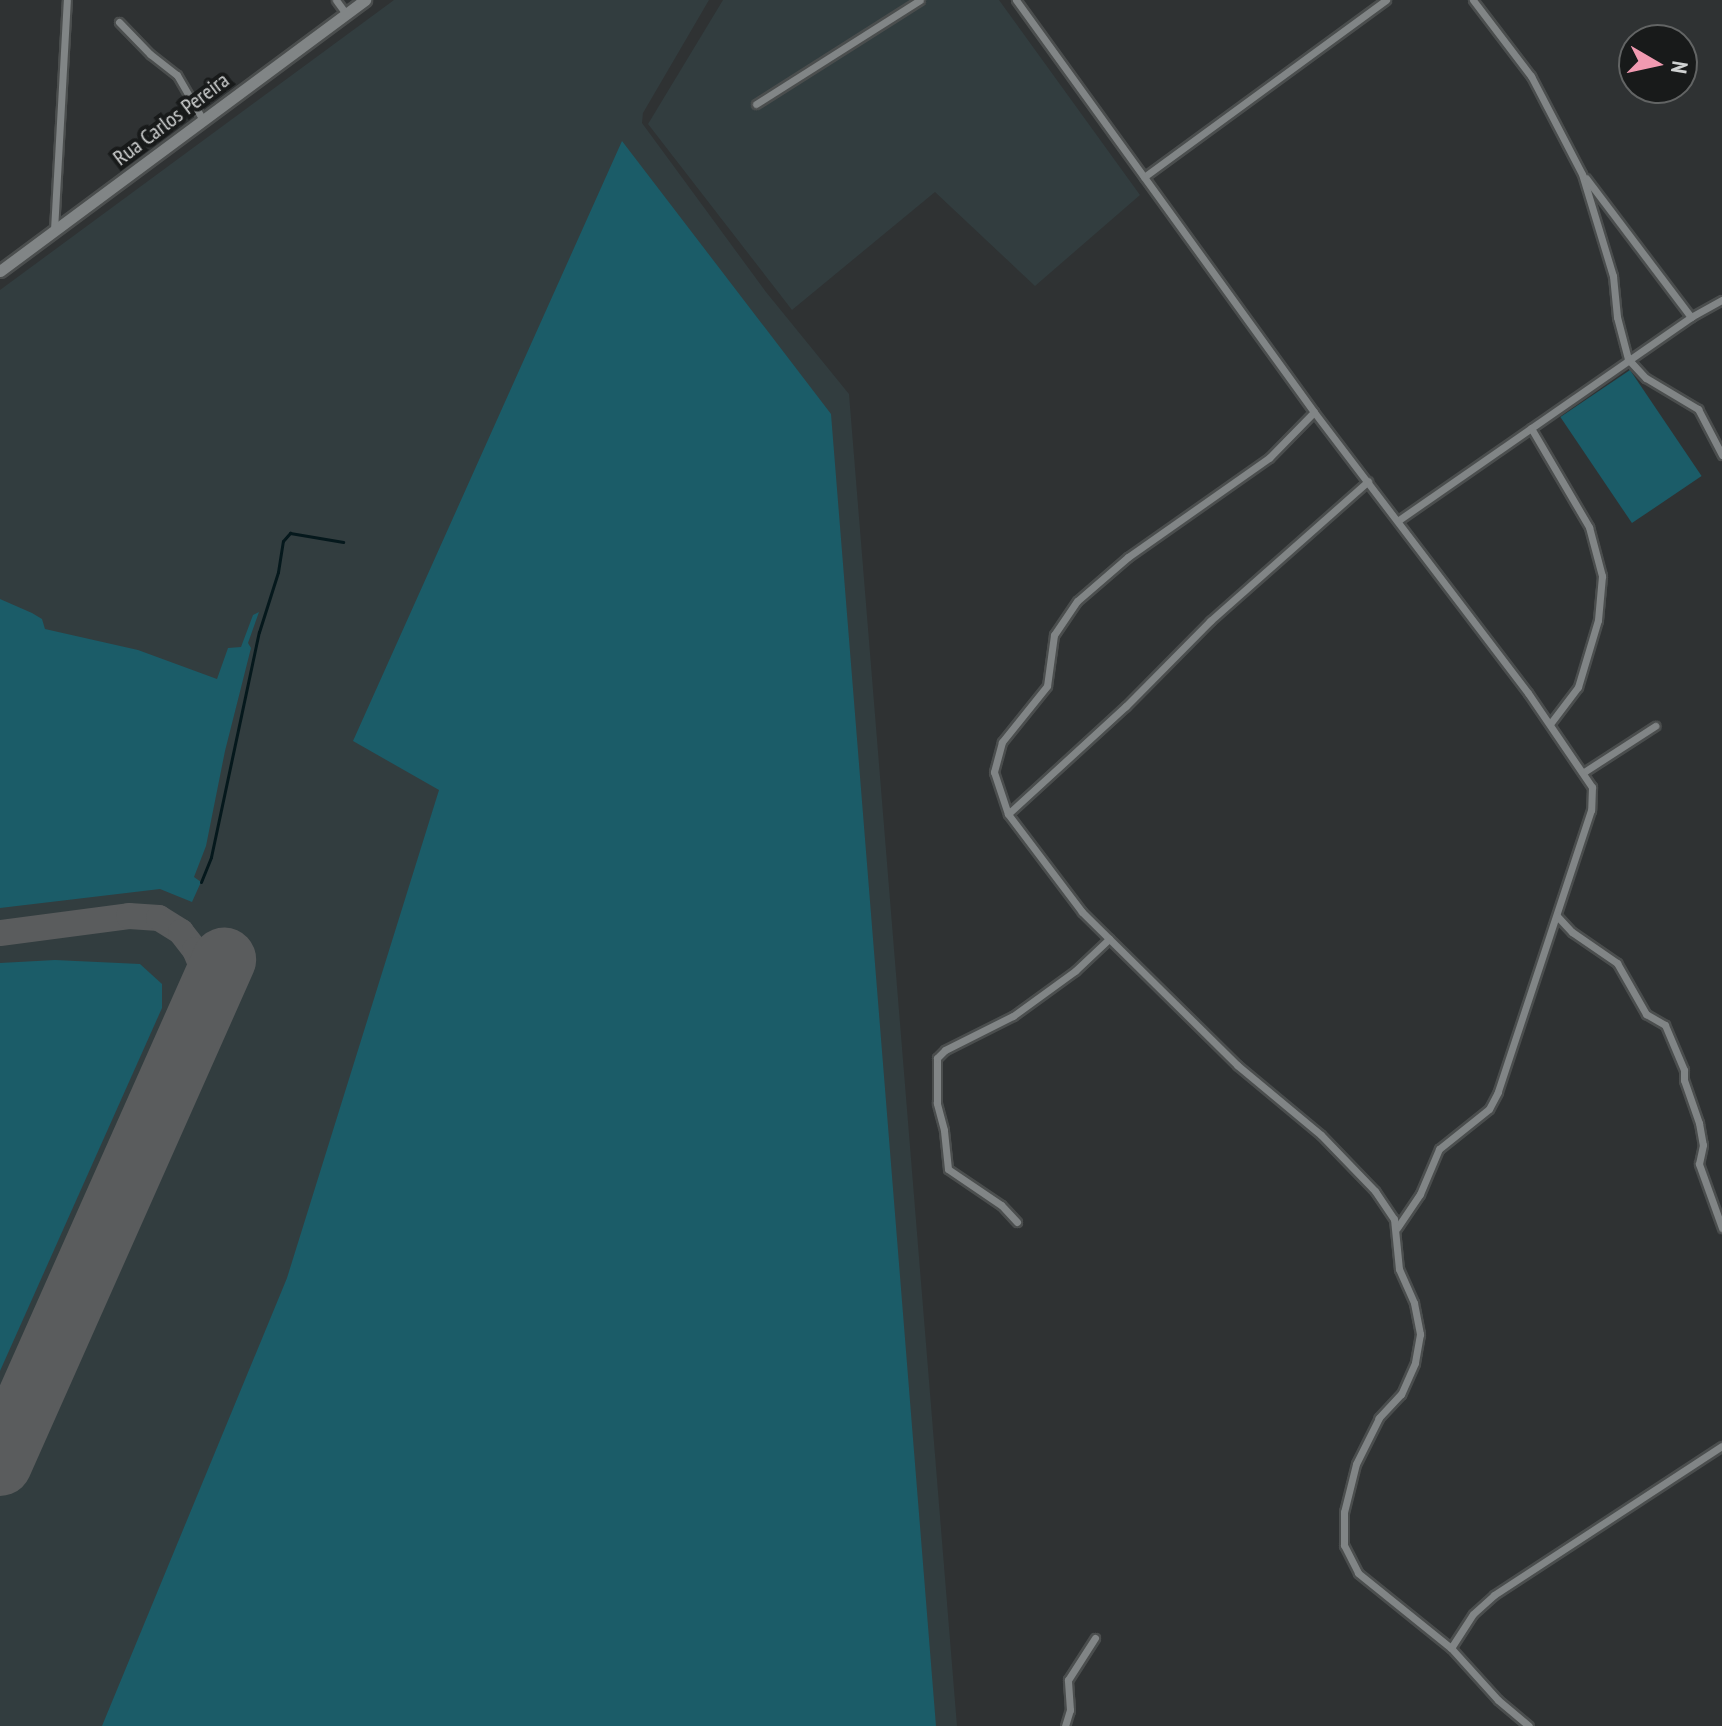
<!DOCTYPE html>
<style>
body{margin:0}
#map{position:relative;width:1722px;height:1726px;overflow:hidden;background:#2f3233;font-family:"PT Sans Narrow",sans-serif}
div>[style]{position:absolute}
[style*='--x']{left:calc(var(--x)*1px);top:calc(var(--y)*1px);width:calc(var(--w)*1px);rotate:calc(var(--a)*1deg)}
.built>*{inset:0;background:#323d3f}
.green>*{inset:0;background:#1b5c68;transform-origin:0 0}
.stream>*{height:3px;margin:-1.5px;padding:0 1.5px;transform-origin:1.5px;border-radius:1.5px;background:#05181c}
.taxiway>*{height:26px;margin:-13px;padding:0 13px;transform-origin:13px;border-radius:13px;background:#5a5c5d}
.runway>*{height:64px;margin:-32px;padding:0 32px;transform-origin:32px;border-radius:32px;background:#5a5c5d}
.roads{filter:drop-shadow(2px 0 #4b4e4e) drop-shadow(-2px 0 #4b4e4e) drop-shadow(0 2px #4b4e4e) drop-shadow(0 -2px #4b4e4e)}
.street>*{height:7px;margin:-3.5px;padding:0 3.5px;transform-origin:3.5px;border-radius:3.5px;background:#818586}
.secondary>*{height:11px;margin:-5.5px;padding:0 5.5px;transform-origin:5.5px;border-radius:5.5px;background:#818586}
span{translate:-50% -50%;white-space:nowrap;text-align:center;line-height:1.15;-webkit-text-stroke:8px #181a1a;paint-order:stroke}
.street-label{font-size:22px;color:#d0d2d2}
.north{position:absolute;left:1618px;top:24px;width:80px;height:80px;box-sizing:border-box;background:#181a1a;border:2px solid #626464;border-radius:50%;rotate:99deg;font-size:22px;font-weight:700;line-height:32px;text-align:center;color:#d0d2d2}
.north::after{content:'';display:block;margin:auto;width:28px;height:36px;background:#f19ab1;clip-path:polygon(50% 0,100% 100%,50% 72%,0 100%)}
</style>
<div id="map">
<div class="built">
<div style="clip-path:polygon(394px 0,709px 0,643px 113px,642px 123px,766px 292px,849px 394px,957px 1726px,0 1726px,0 290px)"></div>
<div style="clip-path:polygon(723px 0,999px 0,1140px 195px,1035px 286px,935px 192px,792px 310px,648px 124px)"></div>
</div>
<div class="green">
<div style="clip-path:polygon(622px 141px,831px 414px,936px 1726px,102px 1726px,287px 1278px,439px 790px,353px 741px)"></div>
<div style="left:1630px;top:370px;width:128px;height:84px;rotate:56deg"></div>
<div style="clip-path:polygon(0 599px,32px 613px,42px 619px,45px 629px,138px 650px,217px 679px,228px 648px,241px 647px,253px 615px,259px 612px,248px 643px,251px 648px,225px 751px,206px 846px,194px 877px,201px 882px,192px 902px,160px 889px,0 908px)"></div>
<div style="clip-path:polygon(55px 960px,140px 964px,162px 984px,162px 1008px,0 1371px,0 963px)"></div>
</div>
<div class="stream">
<div style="--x:201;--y:882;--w:27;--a:-68"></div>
<div style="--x:211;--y:857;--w:230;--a:-78"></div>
<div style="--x:259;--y:632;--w:63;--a:-72.4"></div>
<div style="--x:278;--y:572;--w:31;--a:-81"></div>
<div style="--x:283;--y:541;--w:11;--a:-49"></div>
<div style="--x:290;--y:533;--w:54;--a:9.6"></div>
</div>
<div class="taxiway">
<div style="--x:0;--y:933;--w:130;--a:-7.5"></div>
<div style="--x:129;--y:916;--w:30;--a:4"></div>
<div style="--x:159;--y:918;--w:26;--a:32"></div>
<div style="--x:181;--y:932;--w:23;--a:52"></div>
<div style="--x:195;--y:950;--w:23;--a:67"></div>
<div style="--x:204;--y:971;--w:29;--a:86"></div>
</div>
<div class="runway">
<div style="--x:0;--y:1464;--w:552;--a:-66.04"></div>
</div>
<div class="roads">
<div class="street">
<div style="--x:336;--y:0;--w:17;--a:54"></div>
<div style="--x:1016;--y:0;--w:508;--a:54.12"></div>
<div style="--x:1314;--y:412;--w:353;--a:52.7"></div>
<div style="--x:1528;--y:693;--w:114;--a:55.8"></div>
<div style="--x:1592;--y:787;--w:23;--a:92"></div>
<div style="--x:1591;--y:810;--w:297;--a:108.3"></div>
<div style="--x:1498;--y:1092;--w:19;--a:118"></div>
<div style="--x:1489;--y:1109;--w:64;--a:141.3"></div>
<div style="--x:1439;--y:1149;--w:49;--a:112.9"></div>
<div style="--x:1420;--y:1194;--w:41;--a:124.1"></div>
<div style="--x:1473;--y:0;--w:96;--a:52.7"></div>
<div style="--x:1531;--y:76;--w:110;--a:62.5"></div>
<div style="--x:1582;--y:174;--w:107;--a:73.1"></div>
<div style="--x:1613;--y:276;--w:41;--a:84.4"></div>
<div style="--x:1617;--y:317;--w:43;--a:75.3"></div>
<div style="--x:1628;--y:359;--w:26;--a:47"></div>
<div style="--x:1646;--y:378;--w:61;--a:30.8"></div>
<div style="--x:1698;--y:409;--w:52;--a:62.4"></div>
<div style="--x:119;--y:22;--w:45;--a:45.9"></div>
<div style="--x:150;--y:54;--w:34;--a:38"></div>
<div style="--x:177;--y:75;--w:52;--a:60"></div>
<div style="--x:756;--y:104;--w:194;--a:-32.4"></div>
<div style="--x:1144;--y:177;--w:300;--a:-36.2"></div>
<div style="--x:54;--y:230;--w:230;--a:-86.8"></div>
<div style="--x:1691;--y:317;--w:35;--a:-29"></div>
<div style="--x:1314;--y:412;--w:64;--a:134.4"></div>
<div style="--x:1269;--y:458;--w:172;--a:144.9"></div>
<div style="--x:1128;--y:557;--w:67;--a:139.2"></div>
<div style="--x:1077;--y:601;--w:41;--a:124.1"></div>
<div style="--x:1054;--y:635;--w:51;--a:97.8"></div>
<div style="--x:1047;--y:686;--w:72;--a:128.8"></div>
<div style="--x:1002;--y:742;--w:31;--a:105"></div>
<div style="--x:994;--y:772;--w:44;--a:71.6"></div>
<div style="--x:1008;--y:814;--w:123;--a:52.9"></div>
<div style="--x:1082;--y:912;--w:218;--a:44.6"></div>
<div style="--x:1237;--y:1065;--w:109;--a:39.8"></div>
<div style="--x:1321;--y:1135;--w:78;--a:46"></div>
<div style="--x:1375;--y:1191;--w:34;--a:56"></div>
<div style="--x:1394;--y:1219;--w:50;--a:84.3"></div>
<div style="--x:1399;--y:1269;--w:37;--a:66"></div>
<div style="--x:1414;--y:1303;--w:32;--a:79"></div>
<div style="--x:1420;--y:1334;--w:29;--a:100"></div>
<div style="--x:1415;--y:1363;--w:34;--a:114"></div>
<div style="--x:1401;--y:1394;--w:33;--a:133"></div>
<div style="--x:1379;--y:1418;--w:51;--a:116.6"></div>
<div style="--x:1356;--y:1464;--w:49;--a:104"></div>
<div style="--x:1344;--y:1512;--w:33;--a:90"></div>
<div style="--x:1344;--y:1545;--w:31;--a:63"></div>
<div style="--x:1358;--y:1573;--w:119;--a:38.9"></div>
<div style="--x:1451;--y:1648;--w:70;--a:47.9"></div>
<div style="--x:1498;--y:1700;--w:40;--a:40"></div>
<div style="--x:1531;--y:428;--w:115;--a:59.6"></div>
<div style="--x:1589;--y:527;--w:51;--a:75.1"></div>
<div style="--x:1602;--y:576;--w:44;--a:95.2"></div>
<div style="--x:1598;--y:620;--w:70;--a:106.6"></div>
<div style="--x:1578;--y:687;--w:46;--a:127.1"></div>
<div style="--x:1399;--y:520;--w:356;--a:-34.8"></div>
<div style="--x:1691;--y:317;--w:174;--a:-127.1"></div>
<div style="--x:1584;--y:772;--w:85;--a:-32.9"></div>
<div style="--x:1008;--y:814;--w:160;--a:-42.5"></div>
<div style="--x:1126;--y:706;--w:120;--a:-45.3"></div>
<div style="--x:1210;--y:621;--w:211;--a:-41.5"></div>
<div style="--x:1557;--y:916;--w:22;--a:47"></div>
<div style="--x:1572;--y:932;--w:55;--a:34.6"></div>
<div style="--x:1617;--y:963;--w:59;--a:60.4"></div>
<div style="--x:1646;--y:1014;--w:22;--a:30"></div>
<div style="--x:1665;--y:1025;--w:49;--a:67.1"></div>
<div style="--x:1684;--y:1070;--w:10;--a:90"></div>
<div style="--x:1684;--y:1080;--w:46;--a:70.8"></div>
<div style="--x:1699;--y:1123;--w:22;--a:80"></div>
<div style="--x:1703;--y:1145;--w:19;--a:102"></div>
<div style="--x:1699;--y:1164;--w:68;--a:70.2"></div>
<div style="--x:1017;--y:1222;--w:23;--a:-133"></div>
<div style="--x:1001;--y:1205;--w:64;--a:-145.8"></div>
<div style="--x:948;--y:1169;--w:39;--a:-96"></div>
<div style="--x:944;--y:1130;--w:28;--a:-105"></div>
<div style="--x:937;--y:1103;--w:45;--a:-90"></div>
<div style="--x:937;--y:1058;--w:11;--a:-45"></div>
<div style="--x:945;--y:1050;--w:76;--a:-26.6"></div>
<div style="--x:1013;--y:1016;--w:77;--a:-36"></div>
<div style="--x:1075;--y:971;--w:47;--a:-43.3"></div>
<div style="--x:1451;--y:1648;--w:40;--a:-57.1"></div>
<div style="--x:1473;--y:1614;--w:28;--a:-42"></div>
<div style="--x:1494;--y:1595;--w:272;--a:-33.2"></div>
<div style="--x:1065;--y:1726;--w:17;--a:-73"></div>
<div style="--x:1070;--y:1710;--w:30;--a:-94"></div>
<div style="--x:1068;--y:1680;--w:50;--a:-57.3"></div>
</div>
<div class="secondary">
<div style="--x:0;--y:271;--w:455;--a:-36.6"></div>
</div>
</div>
<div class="street-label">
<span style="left:171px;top:119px;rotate:-37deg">Rua Carlos Pereira</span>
</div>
<div class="north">N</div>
</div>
